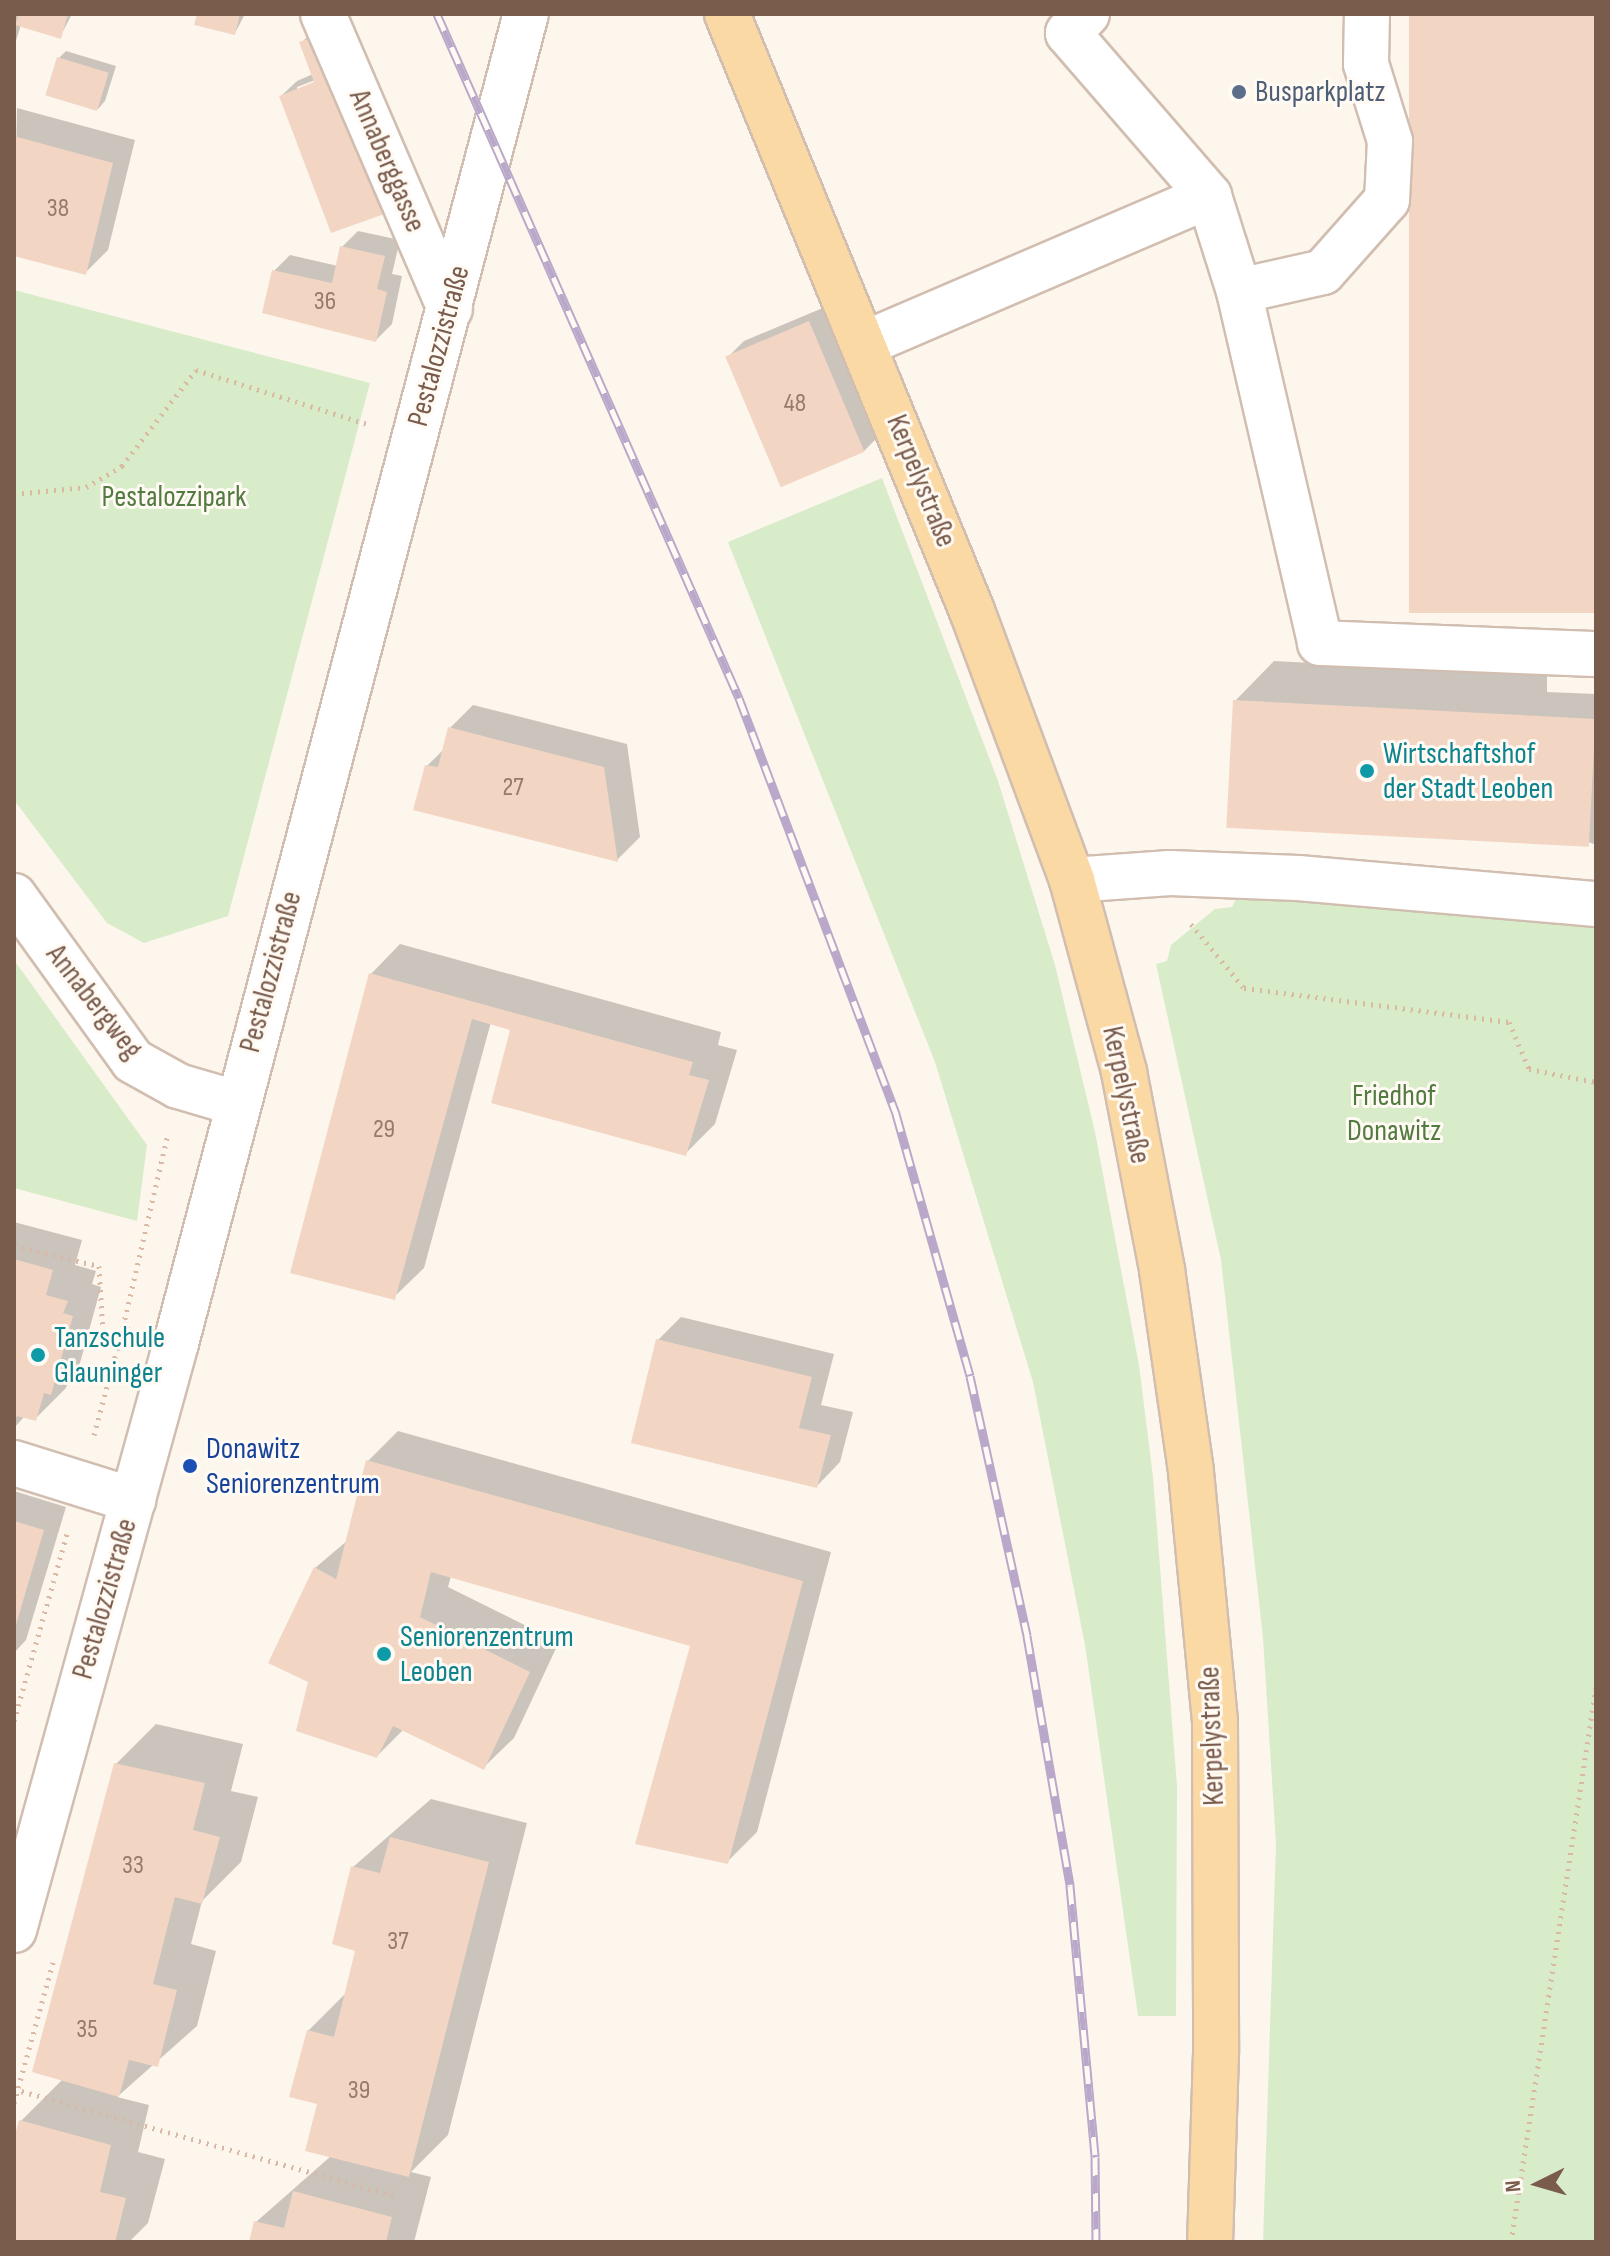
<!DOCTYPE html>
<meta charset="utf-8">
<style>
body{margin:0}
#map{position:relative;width:1610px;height:2256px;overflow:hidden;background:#fdf6ec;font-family:"Sofia Sans Condensed",sans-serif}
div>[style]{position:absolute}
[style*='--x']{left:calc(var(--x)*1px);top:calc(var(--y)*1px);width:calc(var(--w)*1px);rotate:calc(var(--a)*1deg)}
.green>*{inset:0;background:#d8ecc9}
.shadow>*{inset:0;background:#0003}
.building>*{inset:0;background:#f3d5c3;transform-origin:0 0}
.path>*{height:5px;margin-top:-2.5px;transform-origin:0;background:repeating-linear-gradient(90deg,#d9b8a5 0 2px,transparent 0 8px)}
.roads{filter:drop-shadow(2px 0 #d1beb0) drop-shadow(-2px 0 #d1beb0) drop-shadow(0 2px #d1beb0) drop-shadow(0 -2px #d1beb0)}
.minor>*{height:44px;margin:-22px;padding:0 22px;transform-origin:22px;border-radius:22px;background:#fff}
.major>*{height:44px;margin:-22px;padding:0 22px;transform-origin:22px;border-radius:22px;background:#fbd9a5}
.rail>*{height:9px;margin-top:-4.5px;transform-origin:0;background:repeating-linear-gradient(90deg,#fffaf3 0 18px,#b9a8c9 0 36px);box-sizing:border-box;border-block:2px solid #b9a8c9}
.dots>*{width:22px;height:22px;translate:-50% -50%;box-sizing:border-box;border:4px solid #fffaf3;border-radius:50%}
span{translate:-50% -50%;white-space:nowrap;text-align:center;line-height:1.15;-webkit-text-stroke:6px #fffaf3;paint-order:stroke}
.number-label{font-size:26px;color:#987a6a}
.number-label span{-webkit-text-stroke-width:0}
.service-label{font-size:30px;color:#4e5e75}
.left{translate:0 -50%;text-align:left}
.street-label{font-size:30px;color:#7a5c4d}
.park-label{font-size:30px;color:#537a41}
.culture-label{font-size:30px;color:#0d838f}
.transit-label{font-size:30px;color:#164399}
.frame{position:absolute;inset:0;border:16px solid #7a5c4d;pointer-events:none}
.north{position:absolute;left:1498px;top:2144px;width:80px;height:80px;-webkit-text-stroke:6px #fffaf3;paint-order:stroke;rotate:265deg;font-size:22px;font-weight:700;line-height:32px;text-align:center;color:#7a5c4d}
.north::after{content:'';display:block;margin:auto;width:28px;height:36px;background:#7a5c4d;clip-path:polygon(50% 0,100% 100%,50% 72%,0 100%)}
</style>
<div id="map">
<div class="green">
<div style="clip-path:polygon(14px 290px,370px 383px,228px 916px,144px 943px,107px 923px,14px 800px)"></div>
<div style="clip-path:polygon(882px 478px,998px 781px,1055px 965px,1095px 1132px,1139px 1365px,1153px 1477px,1177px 1786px,1176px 2016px,1138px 2016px,1085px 1645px,1033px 1382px,935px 1062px,728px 542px)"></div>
<div style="clip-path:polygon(1238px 895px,1596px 924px,1596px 2242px,1263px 2242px,1276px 1844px,1263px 1638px,1221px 1260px,1156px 964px,1167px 961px,1171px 945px,1215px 909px,1232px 907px)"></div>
<div style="clip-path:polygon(14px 960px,147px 1145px,137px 1221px,14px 1188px)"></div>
</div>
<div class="shadow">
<div style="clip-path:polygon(14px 14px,72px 14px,60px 37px,21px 25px,14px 47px)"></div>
<div style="clip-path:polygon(199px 14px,245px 14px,235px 33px)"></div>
<div style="clip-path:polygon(evenodd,317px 27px,405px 194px,281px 96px,297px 81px,313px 74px,301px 43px,317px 27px,323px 77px,324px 81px,297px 91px,297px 87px,323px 77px)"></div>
<div style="clip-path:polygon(66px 51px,116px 66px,105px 101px,98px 109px,59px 58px)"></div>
<div style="clip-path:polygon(17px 108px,135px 140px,108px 250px,85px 273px,14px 253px)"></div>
<div style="clip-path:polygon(358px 231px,400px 240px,392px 274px,402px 276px,392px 324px,376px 340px,274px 271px,290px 255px,338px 266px,342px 247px)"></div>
<div style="clip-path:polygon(825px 307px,880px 435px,864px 451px,728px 357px,744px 341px)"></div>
<div style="clip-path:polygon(1274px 661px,1547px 675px,1547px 692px,1596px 694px,1596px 845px,1235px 701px)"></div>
<div style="clip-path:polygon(473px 705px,627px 744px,640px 837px,617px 860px,427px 766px,445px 748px,450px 728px)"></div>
<div style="clip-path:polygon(400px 944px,721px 1032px,718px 1045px,737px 1050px,715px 1124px,685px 1154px,513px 1029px,491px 1022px,424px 1268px,394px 1297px,371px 974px)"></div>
<div style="clip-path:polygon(14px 1222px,82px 1240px,75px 1265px,96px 1271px,92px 1284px,101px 1287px,80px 1363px,65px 1389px,35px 1419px,25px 1416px,14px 1428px)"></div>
<div style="clip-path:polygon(681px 1317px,834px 1354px,821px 1405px,853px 1412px,840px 1462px,817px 1486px,658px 1340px)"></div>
<div style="clip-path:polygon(398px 1431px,831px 1552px,757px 1832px,727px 1862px,692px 1644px,451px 1576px,448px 1587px,559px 1642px,514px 1738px,484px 1767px,404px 1729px,377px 1756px,310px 1681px,315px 1568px,348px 1540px,368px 1461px)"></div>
<div style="clip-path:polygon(14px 1491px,66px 1507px,26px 1640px,14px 1653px)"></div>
<div style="clip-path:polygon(156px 1724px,243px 1744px,231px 1791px,258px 1797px,241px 1862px,202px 1901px,191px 1944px,216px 1951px,197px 2026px,117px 2097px,149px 2105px,138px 2152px,165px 2159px,148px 2223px,129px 2242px,14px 2242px,14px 2146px,21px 2121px,63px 2079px,116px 1764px)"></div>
<div style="clip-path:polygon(431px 1799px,527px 1823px,448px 2135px,411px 2172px,431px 2177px,414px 2242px,251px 2242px,256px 2222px,331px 2156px,308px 2031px,347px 1992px,358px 1949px,353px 1867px)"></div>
</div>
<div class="building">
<div style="clip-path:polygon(19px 14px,68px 14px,61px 39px,15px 25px)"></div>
<div style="clip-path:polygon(197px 14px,240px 14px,235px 35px,194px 25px)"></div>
<div style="left:1409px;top:14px;width:187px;height:599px"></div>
<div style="clip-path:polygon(320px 35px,390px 212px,331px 233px,279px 96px,314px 82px,299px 42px)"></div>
<div style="left:57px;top:57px;width:54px;height:40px;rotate:17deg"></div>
<div style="clip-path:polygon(14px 136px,113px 163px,86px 275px,14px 256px)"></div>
<div style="clip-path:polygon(340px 246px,385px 256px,377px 289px,387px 292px,376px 342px,262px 313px,272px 270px,332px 283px)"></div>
<div style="left:809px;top:321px;width:142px;height:91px;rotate:67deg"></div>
<div style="left:1233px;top:700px;width:363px;height:128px;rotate:3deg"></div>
<div style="clip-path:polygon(448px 727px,604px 767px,618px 862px,413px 810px,425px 765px,438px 767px)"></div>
<div style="clip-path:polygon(369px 973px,693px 1062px,689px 1075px,709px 1080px,686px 1156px,491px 1103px,510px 1030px,472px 1019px,395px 1300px,290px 1273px)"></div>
<div style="clip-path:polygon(14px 1259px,53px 1270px,46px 1295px,68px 1301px,63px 1313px,73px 1316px,51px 1395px,44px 1393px,36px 1421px,17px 1416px,14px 1422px)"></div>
<div style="clip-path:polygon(656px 1339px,812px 1377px,799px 1428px,831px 1435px,817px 1488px,631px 1443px)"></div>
<div style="clip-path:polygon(366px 1460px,803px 1581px,728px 1864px,635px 1844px,690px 1646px,431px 1572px,420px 1617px,530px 1672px,484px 1770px,393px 1726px,377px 1758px,296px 1731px,308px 1682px,268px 1663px,314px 1567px,336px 1579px)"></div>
<div style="clip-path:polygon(14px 1521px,44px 1530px,15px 1628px,14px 1628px)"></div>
<div style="clip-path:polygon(114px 1763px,205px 1783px,193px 1830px,220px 1837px,202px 1904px,175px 1897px,153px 1984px,177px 1990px,158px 2067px,129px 2060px,119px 2097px,32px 2072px)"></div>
<div style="clip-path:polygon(390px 1837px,489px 1862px,409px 2177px,305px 2151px,317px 2104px,289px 2097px,307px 2030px,334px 2037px,355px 1951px,332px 1944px,351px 1866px,380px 1873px)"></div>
<div style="clip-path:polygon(19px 2120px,111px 2145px,100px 2192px,126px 2198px,115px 2242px,14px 2242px,14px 2138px)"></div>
<div style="clip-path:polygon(293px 2191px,392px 2217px,386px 2242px,249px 2242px,254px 2221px,284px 2228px)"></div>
</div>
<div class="path">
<div style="--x:14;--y:494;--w:72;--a:-5.6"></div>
<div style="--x:86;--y:487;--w:42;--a:-30.3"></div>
<div style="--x:122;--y:466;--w:121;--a:-52.4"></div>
<div style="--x:196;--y:370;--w:179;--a:17.5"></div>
<div style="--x:1191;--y:924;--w:83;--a:50.4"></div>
<div style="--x:1244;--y:988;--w:267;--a:7.3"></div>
<div style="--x:1509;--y:1022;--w:51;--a:66.9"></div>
<div style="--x:1529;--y:1069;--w:68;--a:11"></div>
<div style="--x:14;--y:1246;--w:87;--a:13.2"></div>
<div style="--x:99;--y:1266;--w:68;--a:86.6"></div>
<div style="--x:129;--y:1329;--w:6;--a:-162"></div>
<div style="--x:123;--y:1327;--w:199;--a:-76.9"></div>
<div style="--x:94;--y:1435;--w:112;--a:-75"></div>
<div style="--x:14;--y:1721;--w:198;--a:-74.2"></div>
<div style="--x:14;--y:2089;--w:399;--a:15.7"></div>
<div style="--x:14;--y:2103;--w:146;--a:-74.5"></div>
<div style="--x:1511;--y:2242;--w:561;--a:-81.29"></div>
</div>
<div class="roads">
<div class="minor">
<div style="--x:323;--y:14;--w:321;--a:66.7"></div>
<div style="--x:1087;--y:14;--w:27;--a:135"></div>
<div style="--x:1068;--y:33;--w:216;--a:49.1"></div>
<div style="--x:1209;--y:196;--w:100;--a:72.5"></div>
<div style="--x:1239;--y:291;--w:361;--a:77"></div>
<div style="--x:1320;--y:643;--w:276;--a:2.3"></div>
<div style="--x:1239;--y:291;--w:86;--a:-12.7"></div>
<div style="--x:1323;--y:272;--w:96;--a:-48.4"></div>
<div style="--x:1387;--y:200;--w:59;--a:-87.1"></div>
<div style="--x:1390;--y:141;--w:81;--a:-107.3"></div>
<div style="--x:1366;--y:64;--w:50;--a:-88.9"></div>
<div style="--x:866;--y:343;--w:373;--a:-23.2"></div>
<div style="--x:1072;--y:880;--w:98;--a:-4.1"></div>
<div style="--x:1170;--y:873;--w:128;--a:2.2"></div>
<div style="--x:1298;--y:878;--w:299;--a:5"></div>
<div style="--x:14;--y:896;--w:203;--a:54.2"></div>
<div style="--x:133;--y:1061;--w:51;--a:29.1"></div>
<div style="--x:178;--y:1086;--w:60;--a:16.3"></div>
<div style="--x:14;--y:1463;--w:125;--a:17.3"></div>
<div style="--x:14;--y:1930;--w:609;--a:-74.57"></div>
<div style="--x:176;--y:1343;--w:1374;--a:-75.25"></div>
</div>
<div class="major">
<div style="--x:727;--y:14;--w:645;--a:67.69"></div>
<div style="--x:972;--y:611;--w:287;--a:69.6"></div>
<div style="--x:1072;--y:880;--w:199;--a:74.8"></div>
<div style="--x:1124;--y:1072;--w:202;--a:79.1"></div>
<div style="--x:1162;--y:1270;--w:204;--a:81.8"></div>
<div style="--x:1191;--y:1472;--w:251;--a:84.5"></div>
<div style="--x:1215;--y:1722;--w:331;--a:89.8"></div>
<div style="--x:1216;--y:2053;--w:189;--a:91.8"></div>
</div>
</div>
<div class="rail">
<div style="--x:437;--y:14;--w:748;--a:66.18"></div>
<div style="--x:739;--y:698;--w:445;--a:69.3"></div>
<div style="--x:896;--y:1114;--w:272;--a:74.2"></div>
<div style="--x:970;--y:1376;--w:266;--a:77.6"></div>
<div style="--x:1027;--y:1636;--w:254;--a:80.2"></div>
<div style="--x:1070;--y:1886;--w:272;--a:84.7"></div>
<div style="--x:1095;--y:2157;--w:85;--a:89.3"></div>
</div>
<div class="dots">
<div style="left:1239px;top:92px;background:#5c6f8a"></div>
<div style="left:1367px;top:771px;background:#0f9aa8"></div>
<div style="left:38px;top:1355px;background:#0f9aa8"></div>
<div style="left:190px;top:1466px;background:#1a4fb4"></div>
<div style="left:384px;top:1654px;background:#0f9aa8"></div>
</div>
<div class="number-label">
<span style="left:58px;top:209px">38</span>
<span style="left:325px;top:302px">36</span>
<span style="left:795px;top:404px">48</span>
<span style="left:513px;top:788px">27</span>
<span style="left:384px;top:1130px">29</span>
<span style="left:133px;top:1866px">33</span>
<span style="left:398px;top:1942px">37</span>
<span style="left:87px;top:2030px">35</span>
<span style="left:359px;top:2091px">39</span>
</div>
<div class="service-label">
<span class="left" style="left:1255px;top:92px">Busparkplatz</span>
</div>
<div class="street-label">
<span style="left:387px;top:161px;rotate:67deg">Annaberggasse</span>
<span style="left:439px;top:346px;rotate:-75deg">Pestalozzistraße</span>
<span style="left:921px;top:481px;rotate:68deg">Kerpelystraße</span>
<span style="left:271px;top:972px;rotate:-75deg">Pestalozzistraße</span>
<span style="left:94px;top:1002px;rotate:52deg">Annabergweg</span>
<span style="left:1126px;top:1095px;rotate:78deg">Kerpelystraße</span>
<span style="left:105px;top:1599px;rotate:-74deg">Pestalozzistraße</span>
<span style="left:1212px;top:1736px;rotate:-92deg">Kerpelystraße</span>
</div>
<div class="park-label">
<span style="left:174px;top:497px">Pestalozzipark</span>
<span style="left:1394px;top:1113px">Friedhof<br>Donawitz</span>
</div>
<div class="culture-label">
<span class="left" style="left:1383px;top:771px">Wirtschaftshof<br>der Stadt Leoben</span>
<span class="left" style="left:54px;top:1355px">Tanzschule<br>Glauninger</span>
<span class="left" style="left:400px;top:1654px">Seniorenzentrum<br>Leoben</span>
</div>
<div class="transit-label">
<span class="left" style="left:206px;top:1466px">Donawitz<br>Seniorenzentrum</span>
</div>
<div class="frame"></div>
<div class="north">N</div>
</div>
